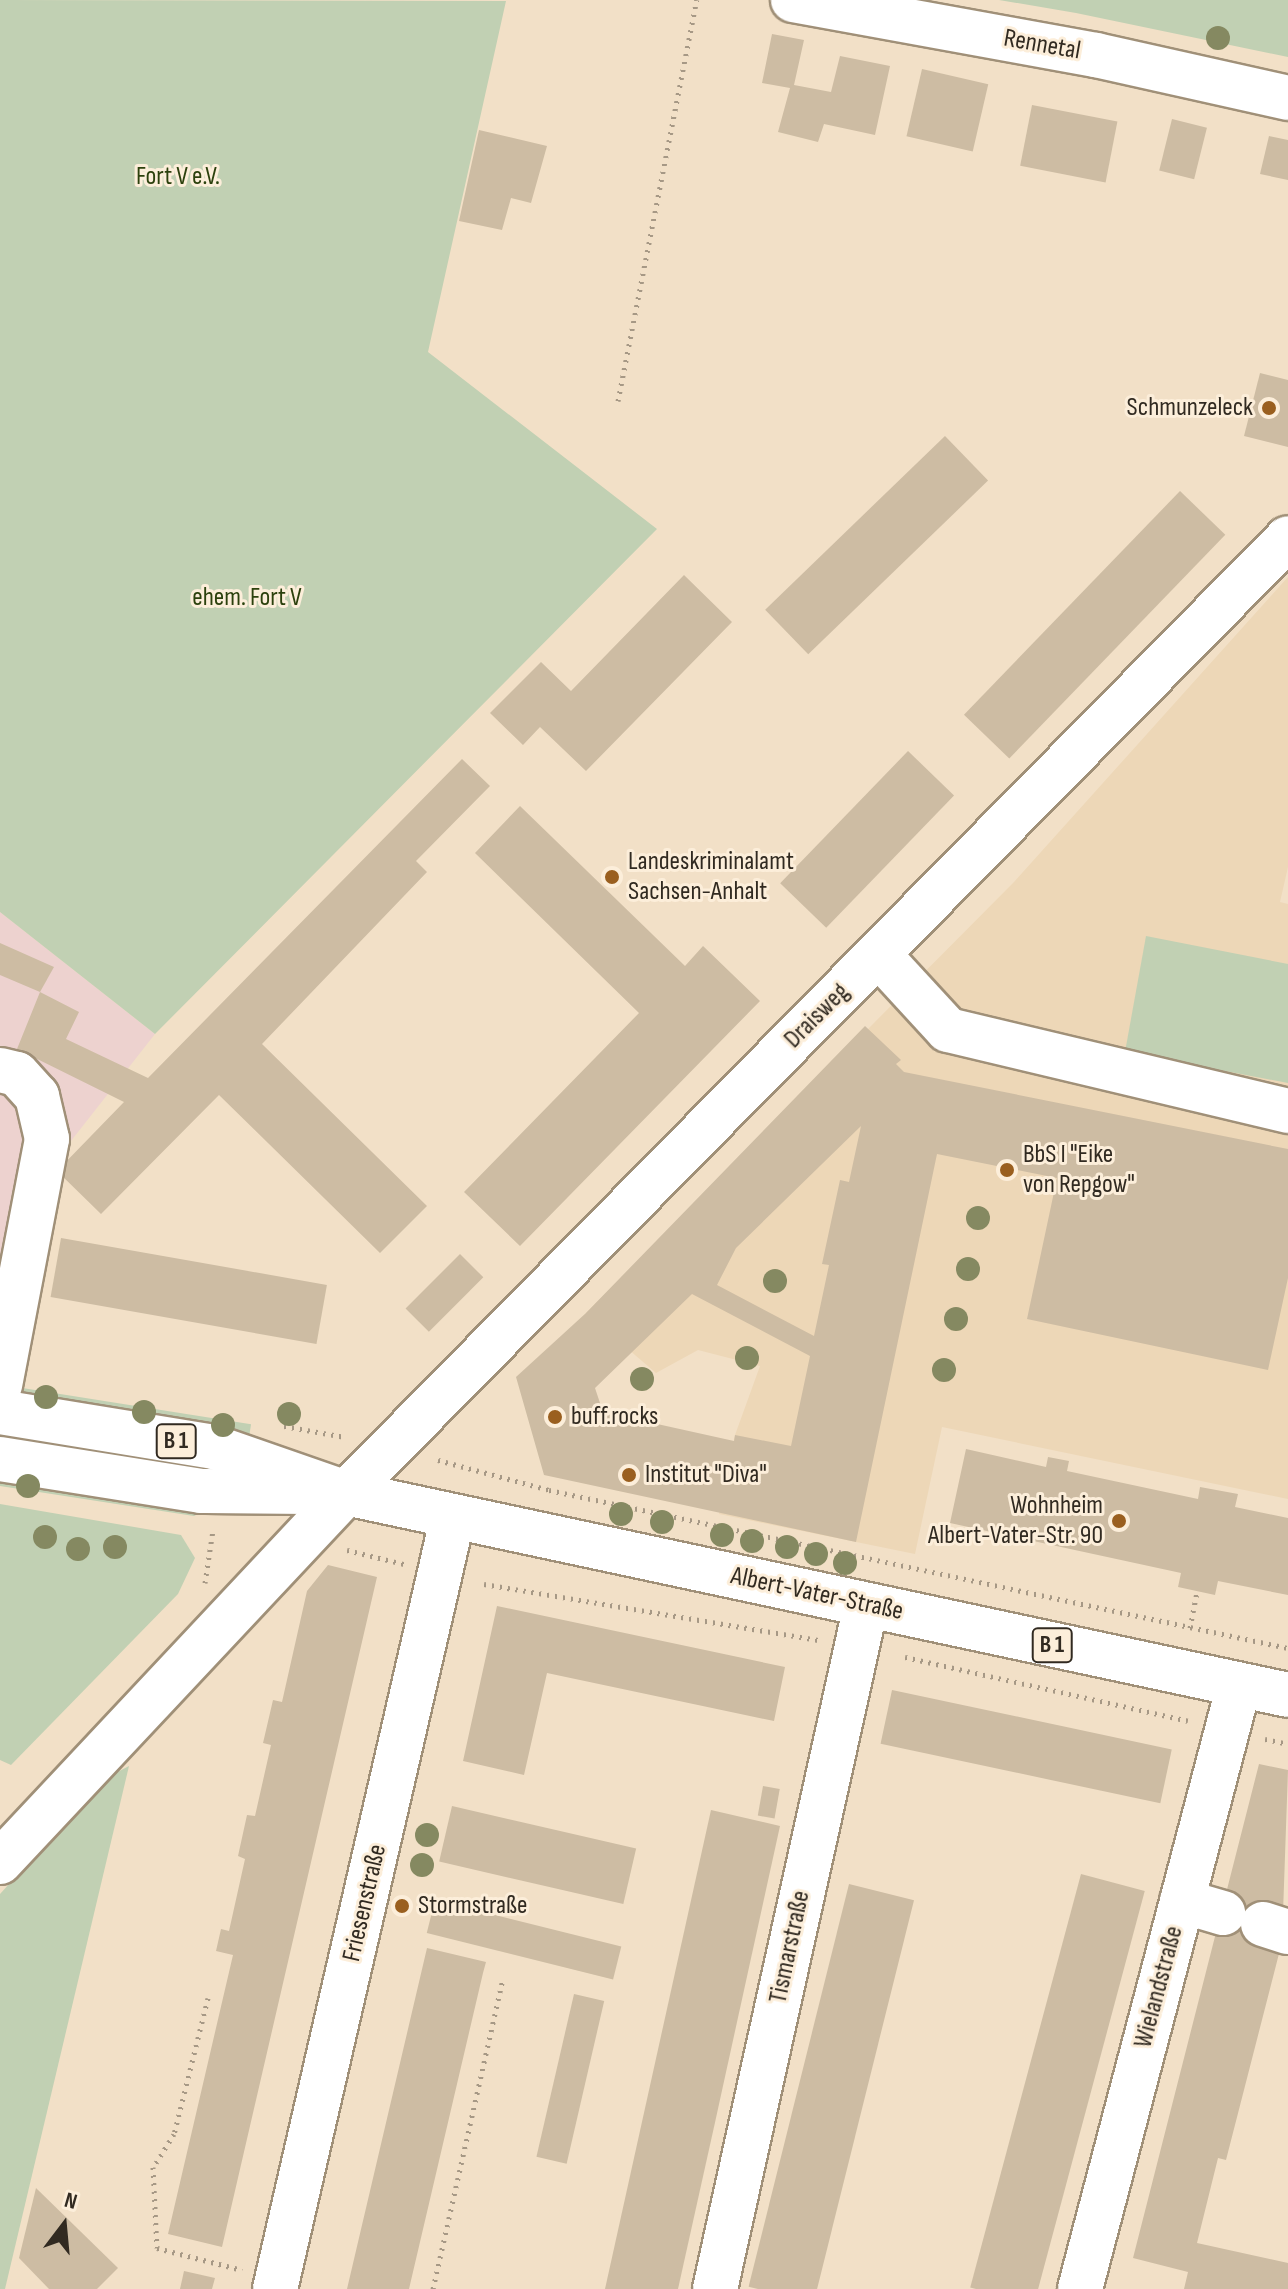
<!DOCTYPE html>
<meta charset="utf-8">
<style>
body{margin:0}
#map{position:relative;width:1288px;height:2289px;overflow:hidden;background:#f2e0c7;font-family:"Sofia Sans Condensed",sans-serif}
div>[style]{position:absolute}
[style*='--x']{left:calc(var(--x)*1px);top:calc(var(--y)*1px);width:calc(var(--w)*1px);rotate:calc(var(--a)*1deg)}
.industrial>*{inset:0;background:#edd2cf}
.built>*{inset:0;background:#edd7b7}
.green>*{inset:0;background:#c1d0b3;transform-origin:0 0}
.building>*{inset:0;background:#cdbca3;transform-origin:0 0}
.path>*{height:5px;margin-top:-2.5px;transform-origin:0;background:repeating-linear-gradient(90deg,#a69885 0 2px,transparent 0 8px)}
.roads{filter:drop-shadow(2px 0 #a09078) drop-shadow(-2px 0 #a09078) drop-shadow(0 2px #a09078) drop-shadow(0 -2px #a09078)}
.minor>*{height:44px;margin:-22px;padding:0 22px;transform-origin:22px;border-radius:22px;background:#fff}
.major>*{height:44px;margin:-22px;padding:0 22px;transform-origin:22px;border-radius:22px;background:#fff}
.trees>*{width:24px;height:24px;margin:-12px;border-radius:50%;background:#858961}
.dots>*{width:22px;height:22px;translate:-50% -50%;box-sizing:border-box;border:4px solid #fceeda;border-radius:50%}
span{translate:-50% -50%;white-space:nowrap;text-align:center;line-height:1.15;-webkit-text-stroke:6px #fceeda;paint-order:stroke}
.shield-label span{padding:2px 6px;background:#fceeda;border:2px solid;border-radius:6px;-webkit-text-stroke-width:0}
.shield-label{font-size:24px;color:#312a21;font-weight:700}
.street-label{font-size:26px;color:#312a21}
.park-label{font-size:26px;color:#2c410d}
.poi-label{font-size:26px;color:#312a21}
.right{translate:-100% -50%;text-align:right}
.left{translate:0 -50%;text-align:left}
.north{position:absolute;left:24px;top:2185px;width:80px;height:80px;-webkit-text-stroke:6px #fceeda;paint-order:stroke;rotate:16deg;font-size:22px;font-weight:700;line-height:32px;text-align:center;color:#312a21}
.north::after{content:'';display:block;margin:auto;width:28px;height:36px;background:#312a21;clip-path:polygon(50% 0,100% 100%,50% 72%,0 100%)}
</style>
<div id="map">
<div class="industrial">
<div style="clip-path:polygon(0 912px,155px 1034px,49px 1169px,0 1306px)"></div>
</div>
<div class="built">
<div style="clip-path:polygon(1288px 577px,1288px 867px,1280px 902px,1288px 904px,1288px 1499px,942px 1427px,915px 1554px,719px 1514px,735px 1435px,760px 1366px,698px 1350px,656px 1373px,586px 1313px,1014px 882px)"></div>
</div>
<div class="green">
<div style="clip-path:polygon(0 0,506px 1px,428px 352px,657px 529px,155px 1034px,0 912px)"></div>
<div style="clip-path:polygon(999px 0,1288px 0,1288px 57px,1076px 13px)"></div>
<div style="clip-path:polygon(1146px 936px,1288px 964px,1288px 1083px,1125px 1052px)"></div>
<div style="left:16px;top:1387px;width:238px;height:14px;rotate:9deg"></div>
<div style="clip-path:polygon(0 1477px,206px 1510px,194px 1516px,0 1486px)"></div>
<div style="clip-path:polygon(0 1504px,181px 1535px,195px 1558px,178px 1594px,11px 1765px,0 1760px)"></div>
<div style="clip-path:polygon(129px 1766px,5px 2289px,0 2289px,0 1894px,106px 1778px)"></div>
</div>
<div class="building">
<div style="clip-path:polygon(772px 34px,804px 40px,794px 85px,831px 92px,840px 56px,890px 66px,875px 135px,824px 124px,818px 142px,778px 132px,790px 88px,762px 83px)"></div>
<div style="left:922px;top:69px;width:68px;height:69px;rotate:13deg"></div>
<div style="left:1032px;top:105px;width:87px;height:62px;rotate:11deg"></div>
<div style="left:1172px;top:119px;width:36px;height:53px;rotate:14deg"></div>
<div style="clip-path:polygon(479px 130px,547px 146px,531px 203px,511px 198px,502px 230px,459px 221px)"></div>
<div style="clip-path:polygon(1269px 136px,1288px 140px,1288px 180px,1260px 174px)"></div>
<div style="clip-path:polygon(1260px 373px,1288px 380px,1288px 447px,1244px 436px)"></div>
<div style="left:945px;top:436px;width:62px;height:250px;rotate:46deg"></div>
<div style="left:1180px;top:491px;width:63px;height:311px;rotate:44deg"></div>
<div style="clip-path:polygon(684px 575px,732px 622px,586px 771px,540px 727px,523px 745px,490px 713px,541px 662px,571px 691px)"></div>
<div style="left:908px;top:751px;width:64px;height:184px;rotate:44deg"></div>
<div style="clip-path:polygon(462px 759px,490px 786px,416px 861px,427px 872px,262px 1044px,427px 1206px,380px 1253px,219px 1095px,101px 1214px,57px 1171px,124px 1102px,17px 1049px,40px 992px,79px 1012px,66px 1039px,148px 1078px)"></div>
<div style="clip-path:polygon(520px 806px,685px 966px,703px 946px,760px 1001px,520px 1246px,464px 1192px,639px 1013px,475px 853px)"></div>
<div style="clip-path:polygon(0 943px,54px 967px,40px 992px,0 975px)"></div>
<div style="clip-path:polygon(evenodd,865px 1026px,901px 1060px,896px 1064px,904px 1072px,1288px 1149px,1288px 1278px,1268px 1370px,1027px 1319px,1057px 1178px,937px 1154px,856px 1542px,544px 1475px,516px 1377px,586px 1313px,865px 1026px,861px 1126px,849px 1182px,840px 1180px,822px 1264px,829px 1265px,814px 1336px,717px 1285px,736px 1248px,861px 1126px,865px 1026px,692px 1294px,810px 1356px,791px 1446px,735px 1435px,734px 1441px,603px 1412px,595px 1388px,692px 1294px)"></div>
<div style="left:61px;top:1238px;width:270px;height:60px;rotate:10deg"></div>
<div style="left:460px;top:1254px;width:33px;height:77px;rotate:45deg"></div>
<div style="clip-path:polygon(966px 1449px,1046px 1467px,1048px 1457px,1069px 1461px,1067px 1471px,1198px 1499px,1200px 1487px,1238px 1494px,1235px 1507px,1288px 1518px,1288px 1595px,1218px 1581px,1215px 1595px,1178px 1587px,1181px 1573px,950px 1523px)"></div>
<div style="clip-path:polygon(328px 1565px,377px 1577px,222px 2247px,168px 2234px,233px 1955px,216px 1951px,221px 1929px,229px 1931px,245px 1859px,238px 1856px,247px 1815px,255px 1816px,271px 1745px,263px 1743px,273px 1700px,282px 1702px,307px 1591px)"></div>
<div style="clip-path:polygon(497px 1606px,785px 1667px,774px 1721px,547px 1673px,524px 1775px,463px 1761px)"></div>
<div style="left:892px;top:1690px;width:286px;height:55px;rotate:12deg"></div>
<div style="clip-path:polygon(1259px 1764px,1288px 1770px,1282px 1942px,1226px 2160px,1218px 2158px,1197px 2243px,1288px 2263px,1288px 2289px,1184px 2289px,1188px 2272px,1133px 2258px)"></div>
<div style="left:763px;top:1786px;width:17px;height:30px;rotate:10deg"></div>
<div style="left:452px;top:1806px;width:189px;height:57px;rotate:13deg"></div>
<div style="clip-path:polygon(711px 1810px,780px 1826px,714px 2127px,678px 2289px,605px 2289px)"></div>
<div style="left:1081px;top:1874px;width:66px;height:428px;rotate:15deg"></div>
<div style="left:849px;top:1884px;width:67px;height:415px;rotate:14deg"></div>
<div style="left:435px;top:1900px;width:192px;height:34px;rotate:14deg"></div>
<div style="clip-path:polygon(427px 1948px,486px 1962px,483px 1973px,409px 2289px,347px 2289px)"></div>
<div style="left:574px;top:1994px;width:31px;height:167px;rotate:13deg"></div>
<div style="clip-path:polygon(36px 2188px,118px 2268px,97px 2289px,49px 2289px,19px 2258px)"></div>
<div style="clip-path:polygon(184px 2271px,215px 2278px,212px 2289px,180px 2289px)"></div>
</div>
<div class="path">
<div style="--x:618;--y:401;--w:409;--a:-78.9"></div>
<div style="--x:284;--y:1426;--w:62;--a:10.2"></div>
<div style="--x:438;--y:1460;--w:115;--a:15.1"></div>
<div style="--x:549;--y:1490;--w:756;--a:12.07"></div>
<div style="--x:347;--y:1550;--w:59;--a:13.8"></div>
<div style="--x:205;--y:1583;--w:54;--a:-81.4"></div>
<div style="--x:484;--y:1584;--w:339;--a:9.5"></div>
<div style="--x:1190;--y:1628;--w:38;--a:-79"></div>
<div style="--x:905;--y:1657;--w:290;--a:12.7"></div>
<div style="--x:1265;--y:1739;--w:24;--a:12"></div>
<div style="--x:208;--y:1998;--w:140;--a:104"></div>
<div style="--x:174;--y:2134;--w:39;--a:122"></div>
<div style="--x:153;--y:2167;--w:81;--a:87.2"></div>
<div style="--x:157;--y:2248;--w:88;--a:14.5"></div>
<div style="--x:433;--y:2289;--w:319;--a:-77.3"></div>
</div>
<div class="roads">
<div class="minor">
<div style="--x:793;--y:0;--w:308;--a:10.3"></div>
<div style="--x:1096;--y:55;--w:197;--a:12.6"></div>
<div style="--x:878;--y:954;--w:103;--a:47.4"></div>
<div style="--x:948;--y:1030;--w:350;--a:13.4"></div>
<div style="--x:0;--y:1070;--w:17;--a:13"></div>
<div style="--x:17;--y:1074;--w:30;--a:48"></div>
<div style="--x:37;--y:1096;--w:44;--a:76.9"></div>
<div style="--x:47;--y:1139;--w:250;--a:100.8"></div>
<div style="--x:0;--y:1862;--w:506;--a:-46.84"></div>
<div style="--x:346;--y:1493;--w:1341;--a:-45.39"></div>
<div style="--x:1182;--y:1901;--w:43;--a:16.3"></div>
<div style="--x:1263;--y:1924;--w:26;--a:18"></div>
<div style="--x:275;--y:2289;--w:793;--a:-77.03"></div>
<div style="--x:715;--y:2289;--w:700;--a:-77.55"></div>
<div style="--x:1080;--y:2289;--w:625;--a:-75.25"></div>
</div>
<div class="major">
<div style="--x:0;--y:1412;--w:217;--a:9.3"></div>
<div style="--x:214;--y:1447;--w:140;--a:19.2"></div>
<div style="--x:346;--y:1493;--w:963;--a:12.1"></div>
<div style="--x:0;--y:1459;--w:204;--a:9"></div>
<div style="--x:201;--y:1491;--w:111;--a:0.5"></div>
</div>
</div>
<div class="trees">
<div style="left:1218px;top:38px"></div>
<div style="left:978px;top:1218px"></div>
<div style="left:968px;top:1269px"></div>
<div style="left:775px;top:1281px"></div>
<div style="left:956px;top:1319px"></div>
<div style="left:747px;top:1358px"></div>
<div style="left:944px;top:1370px"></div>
<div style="left:642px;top:1379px"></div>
<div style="left:46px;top:1397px"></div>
<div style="left:144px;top:1412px"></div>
<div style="left:289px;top:1414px"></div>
<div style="left:223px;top:1425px"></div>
<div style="left:28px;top:1486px"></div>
<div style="left:621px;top:1514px"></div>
<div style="left:662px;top:1522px"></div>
<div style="left:722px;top:1535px"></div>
<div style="left:45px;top:1537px"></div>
<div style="left:752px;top:1541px"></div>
<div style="left:115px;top:1547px"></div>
<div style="left:787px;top:1547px"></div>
<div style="left:78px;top:1549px"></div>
<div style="left:816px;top:1554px"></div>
<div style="left:845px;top:1563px"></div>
<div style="left:427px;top:1835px"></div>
<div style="left:422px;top:1865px"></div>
</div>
<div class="dots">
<div style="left:1269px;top:408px;background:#9a5f1f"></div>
<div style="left:612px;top:877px;background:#9a5f1f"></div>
<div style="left:1007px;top:1170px;background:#9a5f1f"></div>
<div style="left:555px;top:1417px;background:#9a5f1f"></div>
<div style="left:629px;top:1475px;background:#9a5f1f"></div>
<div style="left:1119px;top:1521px;background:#9a5f1f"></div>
<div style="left:402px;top:1906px;background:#9a5f1f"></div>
</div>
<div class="shield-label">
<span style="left:176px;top:1441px">B 1</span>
<span style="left:1052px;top:1645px">B 1</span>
</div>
<div class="street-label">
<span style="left:1042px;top:45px;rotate:10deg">Rennetal</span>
<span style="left:817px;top:1016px;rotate:-45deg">Draisweg</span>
<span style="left:817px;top:1594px;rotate:12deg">Albert-Vater-Straße</span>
<span style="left:365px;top:1903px;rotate:-77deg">Friesenstraße</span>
<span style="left:790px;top:1947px;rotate:-78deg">Tismarstraße</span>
<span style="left:1159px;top:1987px;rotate:-75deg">Wielandstraße</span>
</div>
<div class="park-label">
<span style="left:178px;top:177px">Fort V e.V.</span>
<span style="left:247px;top:598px">ehem. Fort V</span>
</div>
<div class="poi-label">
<span class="right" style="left:1253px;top:408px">Schmunzeleck</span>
<span class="left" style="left:628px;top:877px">Landeskriminalamt<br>Sachsen-Anhalt</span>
<span class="left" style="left:1023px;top:1170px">BbS I "Eike<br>von Repgow"</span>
<span class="left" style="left:571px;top:1417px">buff.rocks</span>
<span class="left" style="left:645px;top:1475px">Institut "Diva"</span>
<span class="right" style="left:1103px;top:1521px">Wohnheim<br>Albert-Vater-Str. 90</span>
<span class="left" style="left:418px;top:1906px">Stormstraße</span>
</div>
<div class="north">N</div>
</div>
